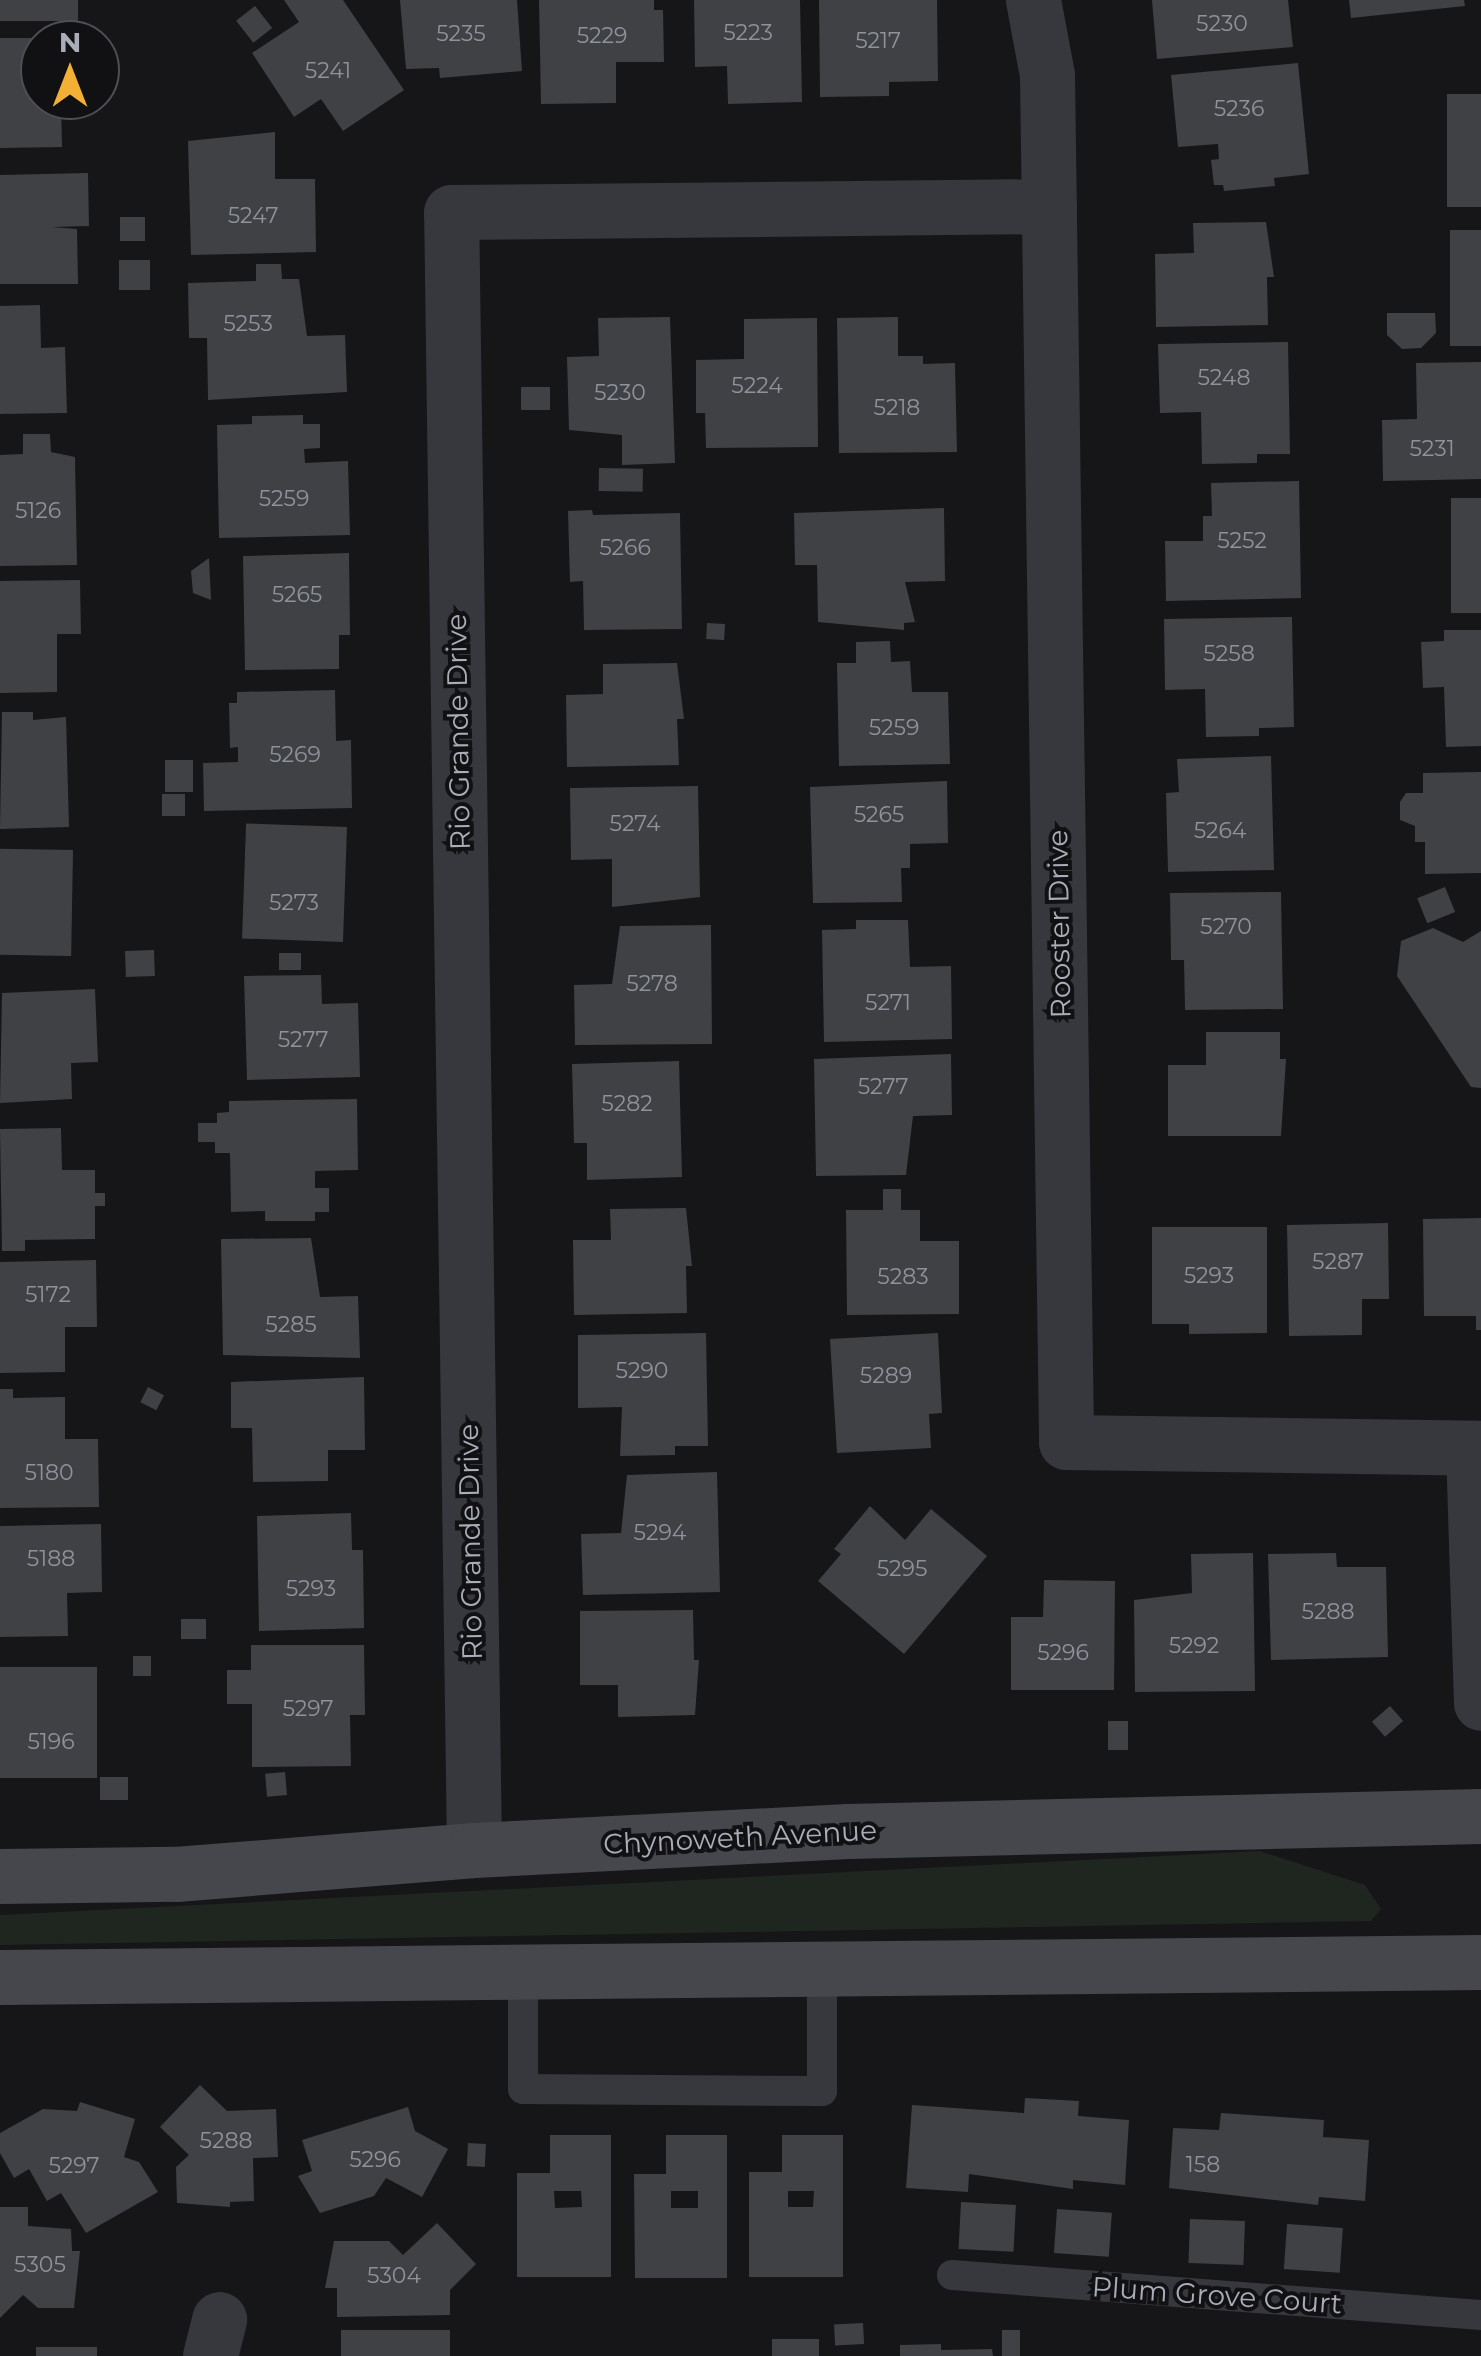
<!DOCTYPE html>
<style>
body{margin:0}
#map{position:relative;width:1481px;height:2356px;overflow:hidden;background:#161618;font-family:Montserrat,sans-serif}
div>[style]{position:absolute}
[style*='--x']{left:calc(var(--x)*1px);top:calc(var(--y)*1px);width:calc(var(--w)*1px);rotate:calc(var(--a)*1deg)}
.green>*{inset:0;background:#1e261f}
.building>*{inset:0;background:#404145;transform-origin:0 0}
.lane>*{height:30px;margin:-15px;padding:0 15px;transform-origin:15px;border-radius:15px;background:#37383d}
.street>*{height:55px;margin:-27.5px;padding:0 27.5px;transform-origin:27.5px;border-radius:27.5px;background:#37383d}
.secondary>*{height:55px;margin:-27.5px;padding:0 27.5px;transform-origin:27.5px;border-radius:27.5px;background:#45474d}
span{translate:-50% -50%;white-space:nowrap;text-align:center;line-height:1.15;-webkit-text-stroke:8px #111113;paint-order:stroke}
.number-label{font-size:22px;color:#8e929b}
.number-label span{-webkit-text-stroke-width:0}
.street-label{font-size:28px;color:#a8adb8}
.north{position:absolute;left:20px;top:20px;width:100px;height:100px;box-sizing:border-box;background:#111113;border:2px solid #4d4f55;border-radius:50%;rotate:0deg;font-size:28px;font-weight:700;line-height:40px;text-align:center;color:#a8adb8}
.north::after{content:'';display:block;margin:auto;width:35px;height:45px;background:#f2b134;clip-path:polygon(50% 0,100% 100%,50% 72%,0 100%)}
</style>
<div id="map">
<div class="green">
<div style="clip-path:polygon(1260px 1851px,1365px 1885px,1381px 1909px,1371px 1921px,0 1945px,0 1915px)"></div>
</div>
<div class="building">
<div style="left:0;top:0;width:78px;height:21px"></div>
<div style="clip-path:polygon(284px 0,343px 0,404px 90px,343px 131px,321px 99px,294px 117px,252px 53px,299px 22px)"></div>
<div style="clip-path:polygon(400px 0,517px 0,522px 71px,440px 78px,439px 68px,406px 69px)"></div>
<div style="clip-path:polygon(539px 0,654px 0,654px 10px,663px 10px,664px 62px,616px 62px,616px 103px,541px 104px)"></div>
<div style="clip-path:polygon(694px 0,800px 0,802px 102px,728px 104px,727px 66px,695px 67px)"></div>
<div style="clip-path:polygon(819px 0,937px 0,938px 81px,889px 82px,889px 96px,820px 97px)"></div>
<div style="clip-path:polygon(1152px 0,1288px 0,1293px 47px,1157px 59px)"></div>
<div style="clip-path:polygon(1349px 0,1464px 0,1465px 6px,1351px 18px)"></div>
<div style="left:255px;top:6px;width:28px;height:24px;rotate:52deg"></div>
<div style="clip-path:polygon(0 38px,37px 38px,40px 100px,61px 100px,62px 147px,0 148px)"></div>
<div style="clip-path:polygon(1298px 63px,1309px 174px,1274px 178px,1275px 186px,1224px 191px,1223px 185px,1214px 185px,1211px 160px,1219px 159px,1218px 144px,1178px 147px,1171px 75px)"></div>
<div style="left:1481px;top:94px;width:113px;height:34px;rotate:90deg"></div>
<div style="clip-path:polygon(275px 132px,275px 179px,315px 179px,316px 252px,191px 255px,188px 141px)"></div>
<div style="clip-path:polygon(88px 173px,89px 226px,52px 227px,77px 229px,78px 284px,0 284px,0 175px)"></div>
<div style="left:120px;top:217px;width:25px;height:24px"></div>
<div style="clip-path:polygon(1266px 222px,1274px 277px,1267px 277px,1268px 325px,1156px 327px,1155px 254px,1194px 253px,1193px 223px)"></div>
<div style="left:1450px;top:230px;width:31px;height:116px"></div>
<div style="left:119px;top:260px;width:31px;height:30px"></div>
<div style="clip-path:polygon(256px 264px,281px 264px,282px 279px,299px 279px,307px 336px,345px 335px,347px 392px,208px 400px,207px 338px,189px 338px,188px 283px,256px 281px)"></div>
<div style="clip-path:polygon(40px 305px,41px 348px,65px 347px,67px 413px,0 414px,0 306px)"></div>
<div style="clip-path:polygon(1387px 313px,1435px 313px,1436px 333px,1421px 348px,1402px 349px,1387px 335px)"></div>
<div style="clip-path:polygon(670px 317px,675px 463px,622px 465px,622px 435px,569px 430px,567px 357px,599px 356px,598px 318px)"></div>
<div style="clip-path:polygon(898px 317px,898px 356px,923px 356px,923px 364px,955px 363px,957px 452px,839px 453px,837px 318px)"></div>
<div style="clip-path:polygon(817px 318px,818px 447px,706px 448px,705px 413px,696px 413px,696px 360px,744px 359px,744px 319px)"></div>
<div style="clip-path:polygon(1288px 342px,1290px 454px,1257px 454px,1257px 463px,1202px 464px,1201px 412px,1160px 413px,1158px 344px)"></div>
<div style="clip-path:polygon(1481px 362px,1481px 479px,1383px 481px,1382px 420px,1417px 419px,1416px 363px)"></div>
<div style="left:521px;top:387px;width:29px;height:23px"></div>
<div style="clip-path:polygon(303px 415px,303px 424px,320px 424px,320px 448px,304px 449px,305px 463px,348px 461px,350px 535px,219px 538px,217px 425px,252px 424px,252px 416px)"></div>
<div style="clip-path:polygon(23px 434px,50px 434px,51px 452px,75px 457px,77px 565px,0 566px,0 455px,23px 454px)"></div>
<div style="left:599px;top:468px;width:44px;height:23px;rotate:1deg"></div>
<div style="clip-path:polygon(1299px 481px,1301px 598px,1166px 601px,1165px 541px,1203px 541px,1203px 516px,1212px 516px,1211px 483px)"></div>
<div style="left:1451px;top:498px;width:30px;height:115px"></div>
<div style="clip-path:polygon(944px 508px,945px 581px,905px 582px,915px 622px,904px 623px,904px 630px,818px 622px,817px 565px,795px 565px,794px 513px)"></div>
<div style="clip-path:polygon(592px 510px,593px 515px,680px 513px,682px 629px,584px 630px,583px 581px,570px 582px,568px 511px)"></div>
<div style="clip-path:polygon(349px 553px,350px 635px,339px 635px,339px 669px,245px 670px,243px 556px)"></div>
<div style="clip-path:polygon(209px 558px,211px 600px,193px 593px,191px 571px)"></div>
<div style="clip-path:polygon(80px 580px,81px 634px,57px 634px,57px 692px,0 693px,0 581px)"></div>
<div style="clip-path:polygon(1292px 617px,1294px 727px,1259px 728px,1259px 736px,1206px 737px,1205px 689px,1165px 690px,1164px 619px)"></div>
<div style="left:707px;top:623px;width:18px;height:16px;rotate:3deg"></div>
<div style="clip-path:polygon(1444px 630px,1481px 630px,1481px 746px,1446px 747px,1444px 687px,1423px 688px,1421px 642px,1444px 641px)"></div>
<div style="clip-path:polygon(890px 641px,891px 662px,910px 661px,912px 692px,948px 692px,950px 764px,839px 766px,837px 663px,856px 663px,856px 642px)"></div>
<div style="clip-path:polygon(677px 663px,684px 719px,677px 719px,679px 765px,567px 767px,566px 695px,603px 694px,603px 664px)"></div>
<div style="clip-path:polygon(335px 690px,336px 741px,351px 740px,352px 808px,204px 811px,203px 763px,238px 762px,238px 747px,230px 748px,229px 703px,237px 703px,237px 692px)"></div>
<div style="clip-path:polygon(2px 712px,33px 712px,33px 720px,66px 717px,69px 827px,0 829px)"></div>
<div style="clip-path:polygon(1271px 756px,1274px 870px,1168px 872px,1166px 793px,1179px 792px,1177px 759px)"></div>
<div style="left:165px;top:760px;width:28px;height:32px"></div>
<div style="clip-path:polygon(1481px 772px,1481px 873px,1425px 874px,1425px 842px,1415px 842px,1415px 826px,1400px 820px,1400px 802px,1406px 793px,1423px 793px,1423px 773px)"></div>
<div style="clip-path:polygon(947px 781px,948px 843px,910px 844px,910px 868px,901px 868px,902px 902px,813px 903px,810px 787px)"></div>
<div style="clip-path:polygon(698px 786px,700px 897px,612px 907px,612px 859px,571px 860px,570px 788px)"></div>
<div style="left:162px;top:794px;width:23px;height:22px"></div>
<div style="left:347px;top:827px;width:115px;height:101px;rotate:92deg"></div>
<div style="left:73px;top:850px;width:106px;height:73px;rotate:91deg"></div>
<div style="left:1445px;top:887px;width:27px;height:30px;rotate:68deg"></div>
<div style="clip-path:polygon(1281px 892px,1283px 1009px,1185px 1010px,1184px 960px,1171px 960px,1170px 893px)"></div>
<div style="clip-path:polygon(856px 920px,908px 920px,910px 967px,951px 966px,952px 1039px,824px 1042px,822px 930px,856px 929px)"></div>
<div style="clip-path:polygon(711px 925px,712px 1044px,575px 1045px,574px 985px,612px 984px,620px 926px)"></div>
<div style="clip-path:polygon(1433px 928px,1463px 942px,1481px 931px,1481px 1088px,1471px 1087px,1397px 976px,1401px 941px)"></div>
<div style="left:154px;top:950px;width:26px;height:29px;rotate:88deg"></div>
<div style="left:301px;top:953px;width:17px;height:22px;rotate:90deg"></div>
<div style="clip-path:polygon(321px 975px,322px 1004px,358px 1003px,360px 1077px,247px 1080px,244px 976px)"></div>
<div style="clip-path:polygon(95px 989px,98px 1062px,71px 1063px,72px 1099px,0 1103px,2px 993px)"></div>
<div style="clip-path:polygon(1206px 1032px,1280px 1032px,1280px 1059px,1286px 1059px,1281px 1136px,1168px 1136px,1168px 1065px,1206px 1065px)"></div>
<div style="clip-path:polygon(951px 1054px,952px 1115px,913px 1116px,906px 1175px,816px 1176px,814px 1059px)"></div>
<div style="clip-path:polygon(679px 1061px,682px 1177px,587px 1180px,587px 1143px,574px 1143px,572px 1064px)"></div>
<div style="clip-path:polygon(357px 1099px,358px 1170px,315px 1171px,315px 1188px,329px 1188px,329px 1212px,315px 1212px,315px 1221px,265px 1221px,265px 1211px,231px 1212px,230px 1153px,215px 1153px,215px 1142px,198px 1142px,198px 1123px,217px 1123px,217px 1113px,229px 1112px,229px 1101px)"></div>
<div style="clip-path:polygon(61px 1128px,62px 1170px,95px 1170px,95px 1193px,105px 1193px,105px 1206px,95px 1206px,95px 1239px,25px 1240px,25px 1251px,2px 1251px,0 1129px)"></div>
<div style="clip-path:polygon(883px 1189px,901px 1189px,901px 1210px,920px 1210px,920px 1241px,959px 1241px,959px 1314px,847px 1315px,846px 1210px,883px 1210px)"></div>
<div style="clip-path:polygon(686px 1208px,692px 1266px,686px 1266px,687px 1313px,574px 1315px,573px 1240px,611px 1240px,610px 1209px)"></div>
<div style="clip-path:polygon(1481px 1218px,1481px 1330px,1476px 1330px,1476px 1316px,1424px 1316px,1423px 1219px)"></div>
<div style="clip-path:polygon(1388px 1223px,1389px 1299px,1362px 1299px,1362px 1335px,1289px 1336px,1287px 1225px)"></div>
<div style="clip-path:polygon(1152px 1227px,1267px 1227px,1267px 1333px,1189px 1334px,1189px 1324px,1152px 1324px)"></div>
<div style="clip-path:polygon(311px 1238px,320px 1297px,358px 1296px,360px 1358px,223px 1355px,221px 1239px)"></div>
<div style="clip-path:polygon(96px 1260px,97px 1327px,65px 1327px,65px 1372px,0 1373px,0 1262px)"></div>
<div style="clip-path:polygon(706px 1333px,708px 1446px,675px 1446px,675px 1455px,620px 1456px,622px 1407px,578px 1408px,578px 1335px)"></div>
<div style="clip-path:polygon(938px 1333px,942px 1413px,929px 1414px,931px 1448px,837px 1453px,830px 1339px)"></div>
<div style="clip-path:polygon(364px 1377px,365px 1450px,328px 1450px,328px 1481px,253px 1482px,252px 1428px,231px 1428px,231px 1382px)"></div>
<div style="left:148px;top:1387px;width:18px;height:17px;rotate:27deg"></div>
<div style="clip-path:polygon(0 1389px,13px 1389px,13px 1398px,65px 1397px,65px 1439px,98px 1439px,99px 1507px,0 1508px)"></div>
<div style="clip-path:polygon(717px 1472px,720px 1592px,583px 1595px,581px 1534px,621px 1533px,627px 1475px)"></div>
<div style="clip-path:polygon(870px 1506px,905px 1540px,931px 1509px,987px 1556px,904px 1654px,818px 1581px,841px 1554px,834px 1549px)"></div>
<div style="clip-path:polygon(351px 1513px,352px 1550px,363px 1550px,364px 1628px,259px 1631px,257px 1516px)"></div>
<div style="clip-path:polygon(101px 1524px,102px 1592px,67px 1593px,68px 1636px,0 1637px,0 1526px)"></div>
<div style="clip-path:polygon(1253px 1553px,1255px 1691px,1135px 1692px,1134px 1600px,1192px 1593px,1191px 1554px)"></div>
<div style="clip-path:polygon(1336px 1553px,1337px 1567px,1386px 1567px,1388px 1657px,1271px 1660px,1268px 1554px)"></div>
<div style="clip-path:polygon(1044px 1580px,1115px 1581px,1114px 1690px,1011px 1690px,1011px 1617px,1043px 1617px)"></div>
<div style="clip-path:polygon(693px 1610px,694px 1660px,699px 1660px,695px 1715px,618px 1717px,618px 1685px,580px 1685px,580px 1611px)"></div>
<div style="left:181px;top:1619px;width:25px;height:20px"></div>
<div style="clip-path:polygon(251px 1645px,364px 1645px,365px 1715px,350px 1715px,351px 1766px,252px 1767px,252px 1704px,227px 1704px,227px 1670px,251px 1670px)"></div>
<div style="left:133px;top:1656px;width:18px;height:20px"></div>
<div style="left:0;top:1667px;width:97px;height:111px"></div>
<div style="left:1390px;top:1706px;width:20px;height:24px;rotate:49deg"></div>
<div style="left:1108px;top:1721px;width:20px;height:29px"></div>
<div style="left:285px;top:1772px;width:23px;height:20px;rotate:85deg"></div>
<div style="left:128px;top:1777px;width:23px;height:28px;rotate:90deg"></div>
<div style="clip-path:polygon(200px 2085px,227px 2111px,276px 2109px,278px 2157px,253px 2158px,254px 2201px,230px 2202px,230px 2207px,177px 2203px,176px 2167px,189px 2155px,160px 2127px)"></div>
<div style="clip-path:polygon(1025px 2098px,1079px 2101px,1078px 2116px,1129px 2120px,1125px 2185px,1073px 2180px,1073px 2189px,969px 2174px,968px 2192px,906px 2188px,912px 2105px,1024px 2113px)"></div>
<div style="clip-path:polygon(80px 2102px,135px 2119px,124px 2157px,139px 2162px,158px 2192px,86px 2233px,61px 2193px,47px 2201px,29px 2169px,14px 2178px,0 2153px,0 2133px,43px 2109px,77px 2111px)"></div>
<div style="clip-path:polygon(408px 2107px,415px 2131px,448px 2149px,422px 2197px,386px 2178px,374px 2196px,320px 2213px,298px 2176px,312px 2171px,302px 2140px)"></div>
<div style="clip-path:polygon(1221px 2113px,1324px 2120px,1323px 2137px,1369px 2140px,1365px 2201px,1319px 2197px,1318px 2205px,1169px 2188px,1173px 2128px,1219px 2130px)"></div>
<div style="clip-path:polygon(evenodd,550px 2135px,611px 2135px,611px 2277px,517px 2277px,517px 2173px,550px 2173px,550px 2135px,554px 2191px,581px 2191px,582px 2207px,555px 2208px,554px 2191px)"></div>
<div style="clip-path:polygon(evenodd,666px 2135px,727px 2135px,727px 2278px,635px 2278px,634px 2174px,666px 2174px,666px 2135px,671px 2191px,698px 2191px,698px 2208px,671px 2208px,671px 2191px)"></div>
<div style="clip-path:polygon(evenodd,782px 2135px,843px 2135px,843px 2277px,749px 2277px,749px 2172px,782px 2172px,782px 2135px,788px 2191px,814px 2191px,813px 2207px,788px 2207px,788px 2191px)"></div>
<div style="left:468px;top:2143px;width:18px;height:23px;rotate:3deg"></div>
<div style="left:961px;top:2202px;width:55px;height:47px;rotate:3deg"></div>
<div style="clip-path:polygon(0 2207px,28px 2207px,28px 2226px,71px 2229px,72px 2251px,80px 2251px,74px 2308px,38px 2308px,23px 2295px,0 2318px)"></div>
<div style="left:1057px;top:2209px;width:55px;height:44px;rotate:4deg"></div>
<div style="left:1190px;top:2219px;width:55px;height:44px;rotate:2deg"></div>
<div style="clip-path:polygon(437px 2223px,476px 2264px,450px 2290px,450px 2315px,337px 2317px,337px 2288px,325px 2288px,334px 2241px,389px 2241px,403px 2255px)"></div>
<div style="left:1287px;top:2224px;width:56px;height:45px;rotate:4deg"></div>
<div style="left:863px;top:2323px;width:21px;height:29px;rotate:87deg"></div>
<div style="left:341px;top:2330px;width:109px;height:26px"></div>
<div style="left:1002px;top:2330px;width:18px;height:26px"></div>
<div style="left:819px;top:2339px;width:17px;height:47px;rotate:90deg"></div>
<div style="clip-path:polygon(941px 2344px,941px 2350px,992px 2349px,993px 2356px,900px 2356px,900px 2345px)"></div>
<div style="left:36px;top:2347px;width:61px;height:13px"></div>
</div>
<div class="lane">
<div style="--x:523;--y:1972;--w:117;--a:90"></div>
<div style="--x:523;--y:2089;--w:299;--a:0.4"></div>
<div style="--x:822;--y:2091;--w:123;--a:-90"></div>
<div style="--x:952;--y:2275;--w:531;--a:4.32"></div>
</div>
<div class="street">
<div style="--x:1033;--y:0;--w:76;--a:79.4"></div>
<div style="--x:1047;--y:75;--w:1367;--a:89.2"></div>
<div style="--x:1066;--y:1442;--w:415;--a:0.8"></div>
<div style="--x:1473;--y:1448;--w:255;--a:88.2"></div>
<div style="--x:474;--y:1850;--w:1638;--a:-90.8"></div>
<div style="--x:451;--y:212;--w:598;--a:-0.57"></div>
<div style="--x:210;--y:2356;--w:38;--a:-76"></div>
</div>
<div class="secondary">
<div style="--x:0;--y:1876;--w:176;--a:-0.7"></div>
<div style="--x:176;--y:1874;--w:299;--a:-4.6"></div>
<div style="--x:474;--y:1850;--w:374;--a:-2.9"></div>
<div style="--x:848;--y:1831;--w:633;--a:-1.36"></div>
<div style="--x:0;--y:1977;--w:1481;--a:-0.58"></div>
</div>
<div class="number-label">
<span style="left:1222px;top:24px">5230</span>
<span style="left:748px;top:33px">5223</span>
<span style="left:461px;top:34px">5235</span>
<span style="left:602px;top:36px">5229</span>
<span style="left:878px;top:41px">5217</span>
<span style="left:328px;top:71px">5241</span>
<span style="left:1239px;top:109px">5236</span>
<span style="left:253px;top:216px">5247</span>
<span style="left:248px;top:324px">5253</span>
<span style="left:1224px;top:378px">5248</span>
<span style="left:757px;top:386px">5224</span>
<span style="left:620px;top:393px">5230</span>
<span style="left:897px;top:408px">5218</span>
<span style="left:1432px;top:449px">5231</span>
<span style="left:284px;top:499px">5259</span>
<span style="left:38px;top:511px">5126</span>
<span style="left:1242px;top:541px">5252</span>
<span style="left:625px;top:548px">5266</span>
<span style="left:297px;top:595px">5265</span>
<span style="left:1229px;top:654px">5258</span>
<span style="left:894px;top:728px">5259</span>
<span style="left:295px;top:755px">5269</span>
<span style="left:879px;top:815px">5265</span>
<span style="left:635px;top:824px">5274</span>
<span style="left:1220px;top:831px">5264</span>
<span style="left:294px;top:903px">5273</span>
<span style="left:1226px;top:927px">5270</span>
<span style="left:652px;top:984px">5278</span>
<span style="left:888px;top:1003px">5271</span>
<span style="left:303px;top:1040px">5277</span>
<span style="left:883px;top:1087px">5277</span>
<span style="left:627px;top:1104px">5282</span>
<span style="left:1338px;top:1262px">5287</span>
<span style="left:1209px;top:1276px">5293</span>
<span style="left:903px;top:1277px">5283</span>
<span style="left:48px;top:1295px">5172</span>
<span style="left:291px;top:1325px">5285</span>
<span style="left:642px;top:1371px">5290</span>
<span style="left:886px;top:1376px">5289</span>
<span style="left:49px;top:1473px">5180</span>
<span style="left:660px;top:1533px">5294</span>
<span style="left:51px;top:1559px">5188</span>
<span style="left:902px;top:1569px">5295</span>
<span style="left:311px;top:1589px">5293</span>
<span style="left:1328px;top:1612px">5288</span>
<span style="left:1194px;top:1646px">5292</span>
<span style="left:1063px;top:1653px">5296</span>
<span style="left:308px;top:1709px">5297</span>
<span style="left:51px;top:1742px">5196</span>
<span style="left:226px;top:2141px">5288</span>
<span style="left:375px;top:2160px">5296</span>
<span style="left:1203px;top:2165px">158</span>
<span style="left:74px;top:2166px">5297</span>
<span style="left:40px;top:2265px">5305</span>
<span style="left:394px;top:2276px">5304</span>
</div>
<div class="street-label">
<span style="left:458px;top:732px;rotate:-91deg">Rio Grande Drive</span>
<span style="left:1059px;top:924px;rotate:-91deg">Rooster Drive</span>
<span style="left:470px;top:1542px;rotate:-91deg">Rio Grande Drive</span>
<span style="left:740px;top:1837px;rotate:-3deg">Chynoweth Avenue</span>
<span style="left:1217px;top:2295px;rotate:4deg">Plum Grove Court</span>
</div>
<div class="north">N</div>
</div>
